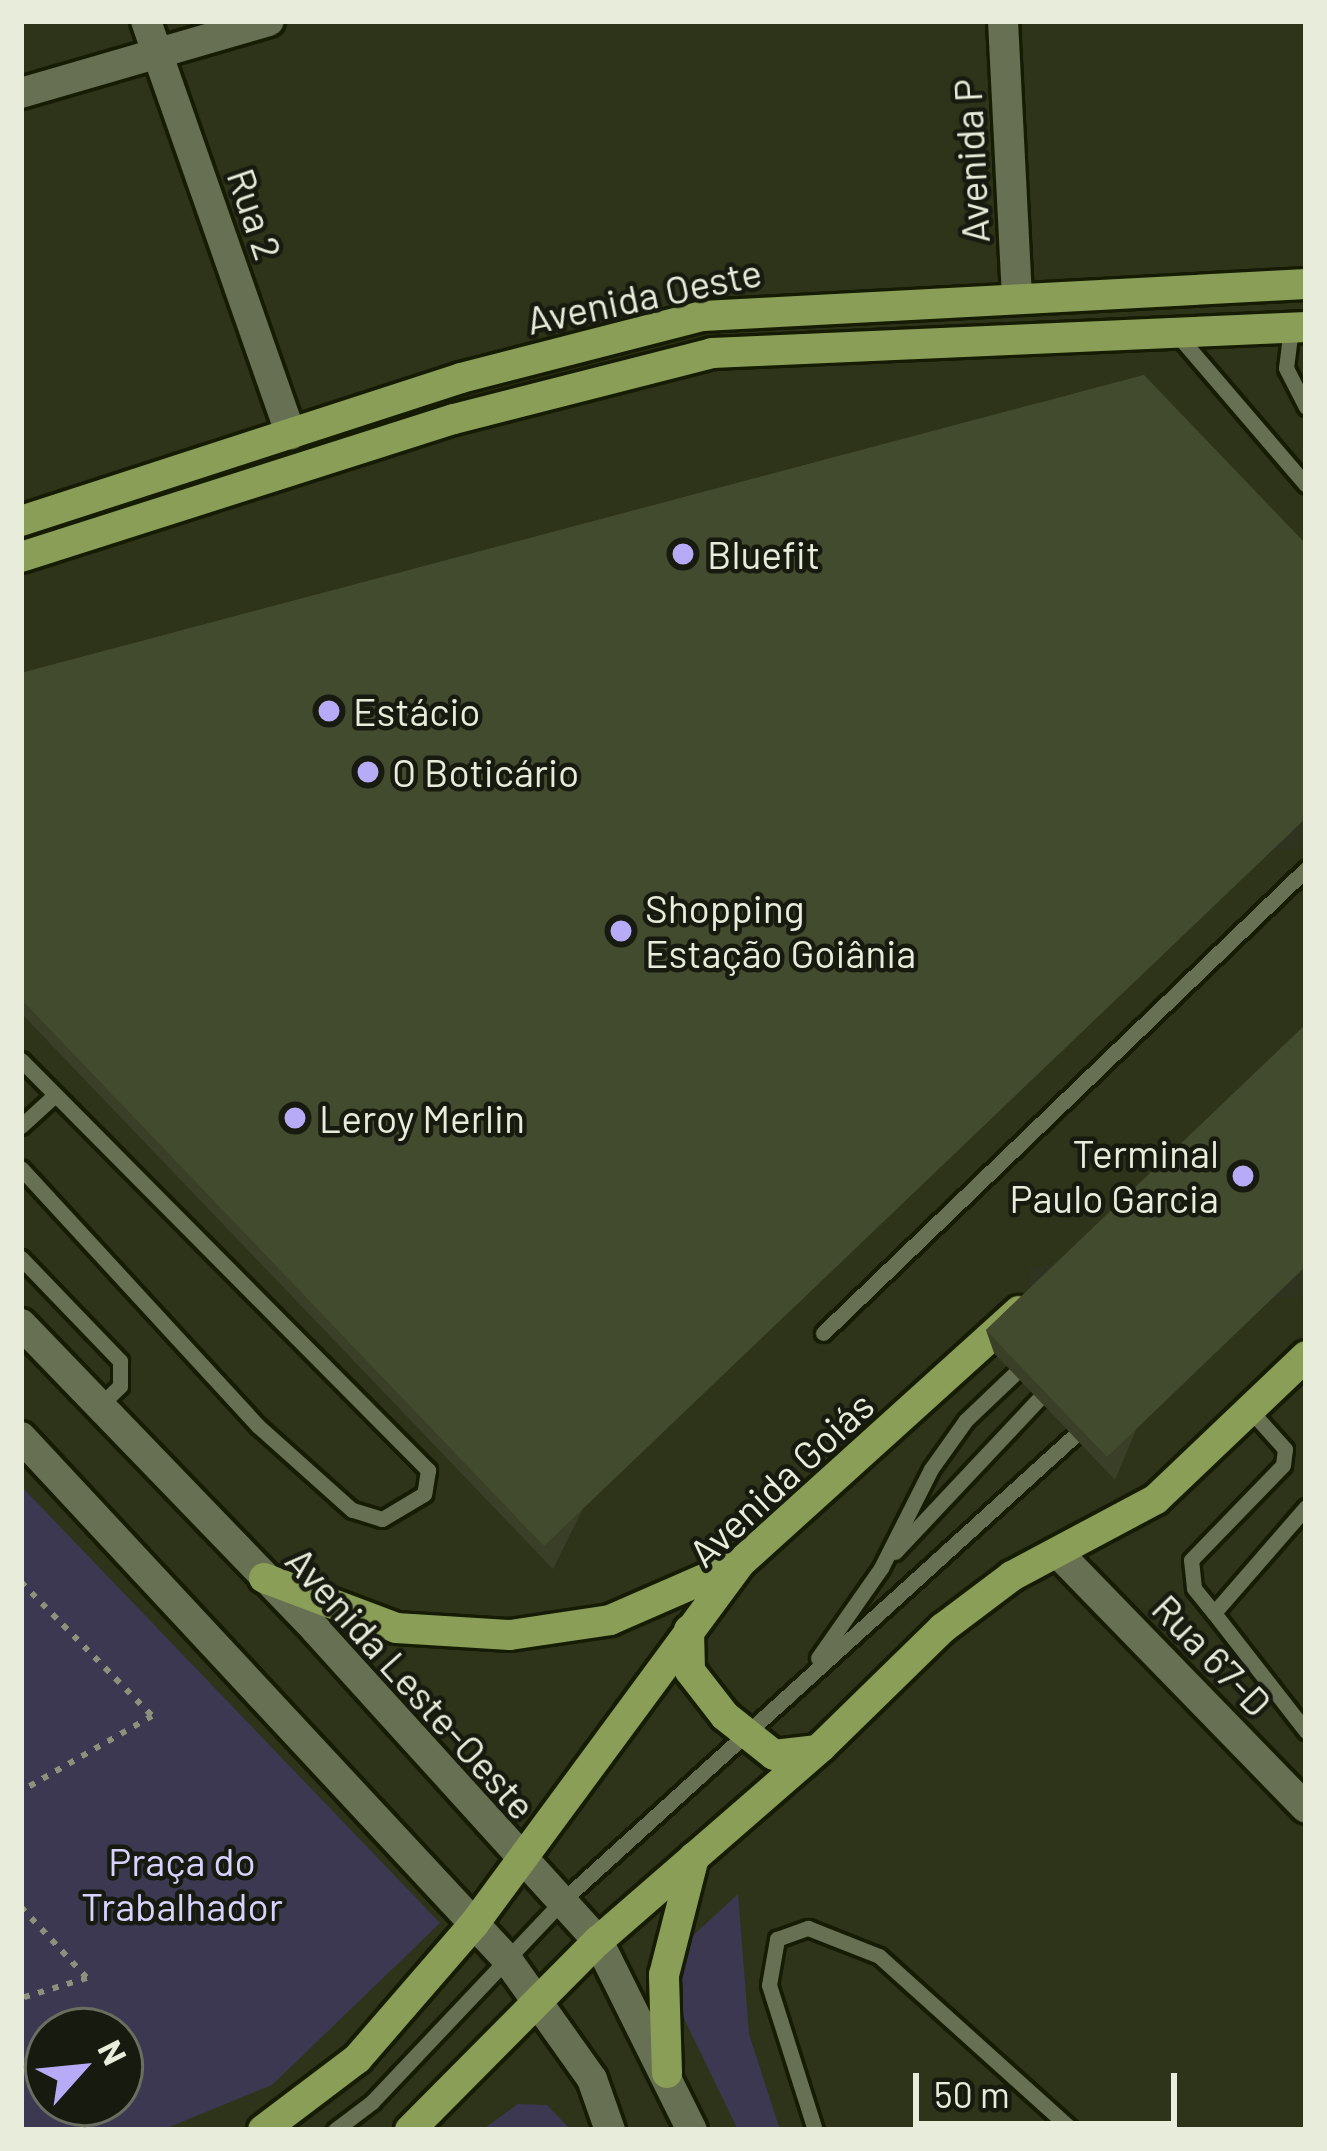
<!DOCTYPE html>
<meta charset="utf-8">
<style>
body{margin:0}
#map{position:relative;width:1327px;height:2151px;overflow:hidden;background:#2d3419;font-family:Barlow,sans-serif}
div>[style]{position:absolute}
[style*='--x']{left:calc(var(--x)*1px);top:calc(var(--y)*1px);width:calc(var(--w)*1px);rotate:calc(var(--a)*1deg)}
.green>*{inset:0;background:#3c3852}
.path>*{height:6px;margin-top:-3px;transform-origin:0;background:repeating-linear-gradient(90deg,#8b917b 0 6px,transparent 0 15px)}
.roads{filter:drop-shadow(3px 0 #151c03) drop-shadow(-3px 0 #151c03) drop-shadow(0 3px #151c03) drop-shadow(0 -3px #151c03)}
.lane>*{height:15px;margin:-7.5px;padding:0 7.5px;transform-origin:7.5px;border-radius:7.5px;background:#677052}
.street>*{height:30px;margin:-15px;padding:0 15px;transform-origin:15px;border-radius:15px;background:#677052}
.secondary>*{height:30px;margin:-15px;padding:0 15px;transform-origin:15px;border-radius:15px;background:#677052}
.primary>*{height:30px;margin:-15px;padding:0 15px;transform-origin:15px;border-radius:15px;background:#8b9e58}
.wall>*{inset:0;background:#3a4028}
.shaded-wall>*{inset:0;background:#2f3421;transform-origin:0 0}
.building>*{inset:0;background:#434b2f}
.dots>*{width:33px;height:33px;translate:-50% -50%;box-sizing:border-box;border:6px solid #171a0e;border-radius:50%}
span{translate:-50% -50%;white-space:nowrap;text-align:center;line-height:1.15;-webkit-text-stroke:9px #171a0e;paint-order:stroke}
.street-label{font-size:39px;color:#e7ecdb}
.poi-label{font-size:39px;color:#e7ecdb}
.left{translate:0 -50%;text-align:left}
.right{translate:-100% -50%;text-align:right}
.park-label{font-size:39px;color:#d8d2ff}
.frame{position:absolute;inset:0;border:24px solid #e7ecdb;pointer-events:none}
.north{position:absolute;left:24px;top:2007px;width:120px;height:120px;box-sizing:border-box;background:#171a0e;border:3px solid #6a6e60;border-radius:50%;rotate:63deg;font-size:33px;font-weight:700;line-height:48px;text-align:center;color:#e7ecdb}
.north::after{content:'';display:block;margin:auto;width:42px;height:54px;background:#b7abf7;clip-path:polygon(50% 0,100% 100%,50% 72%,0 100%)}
.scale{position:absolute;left:913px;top:2073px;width:264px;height:54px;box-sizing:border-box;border:6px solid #e7ecdb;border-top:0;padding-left:15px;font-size:36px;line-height:42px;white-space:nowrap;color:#e7ecdb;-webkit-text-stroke:9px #171a0e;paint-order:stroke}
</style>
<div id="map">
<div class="green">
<div style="clip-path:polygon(evenodd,21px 1486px,440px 1923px,272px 2085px,162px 2130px,21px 2130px,21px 1486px,48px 2031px,120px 2031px,120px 2103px,48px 2103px,48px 2031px)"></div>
<div style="clip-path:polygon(738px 1894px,749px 2034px,780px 2130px,738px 2130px,659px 1967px)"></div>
<div style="clip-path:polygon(518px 2104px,547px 2105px,571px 2130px,482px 2130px)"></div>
</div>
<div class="path">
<div style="--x:21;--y:1582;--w:187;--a:45.6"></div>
<div style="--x:152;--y:1716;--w:151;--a:150.2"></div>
<div style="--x:21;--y:1907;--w:97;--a:47.1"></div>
<div style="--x:87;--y:1978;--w:69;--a:163.1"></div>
</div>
<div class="roads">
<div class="lane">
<div style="--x:1291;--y:328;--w:40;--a:97.1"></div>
<div style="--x:1286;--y:368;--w:44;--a:62.9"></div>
<div style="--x:1175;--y:332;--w:201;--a:49.4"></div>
<div style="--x:21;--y:1060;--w:578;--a:45.21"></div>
<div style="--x:428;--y:1470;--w:24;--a:99"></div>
<div style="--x:424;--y:1494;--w:49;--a:149.2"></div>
<div style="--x:382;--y:1519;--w:31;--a:-163"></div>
<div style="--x:352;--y:1510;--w:126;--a:-138.2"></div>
<div style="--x:258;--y:1426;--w:350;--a:-132.6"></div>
<div style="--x:21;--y:1126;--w:46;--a:-42.4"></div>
<div style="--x:21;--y:1258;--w:143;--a:46.1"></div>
<div style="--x:120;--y:1361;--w:25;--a:90"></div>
<div style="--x:120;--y:1386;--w:28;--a:136"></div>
<div style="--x:823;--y:1333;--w:670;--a:-43.85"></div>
<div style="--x:1306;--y:1507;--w:140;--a:131"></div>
<div style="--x:1214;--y:1613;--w:150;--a:52.1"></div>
<div style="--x:895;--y:1552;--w:228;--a:-46.8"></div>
<div style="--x:1214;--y:1613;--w:32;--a:-129"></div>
<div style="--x:1194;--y:1588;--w:28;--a:-96"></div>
<div style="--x:1191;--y:1560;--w:132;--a:-45.9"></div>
<div style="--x:1283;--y:1465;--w:16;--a:-83"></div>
<div style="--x:1285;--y:1449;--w:52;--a:-131.9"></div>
<div style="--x:818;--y:1658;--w:110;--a:-55"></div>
<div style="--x:881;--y:1568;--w:111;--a:-63.2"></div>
<div style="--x:931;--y:1469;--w:60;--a:-54.5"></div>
<div style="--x:966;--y:1420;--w:86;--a:-43.6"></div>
<div style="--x:335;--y:2130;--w:46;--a:-37.1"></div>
<div style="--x:372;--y:2102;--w:278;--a:-46.6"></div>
<div style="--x:563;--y:1900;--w:690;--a:-42.24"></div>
<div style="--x:815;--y:2130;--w:152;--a:-107.6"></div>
<div style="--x:769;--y:1985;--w:47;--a:-80.1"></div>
<div style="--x:777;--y:1939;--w:33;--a:-20"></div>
<div style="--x:808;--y:1928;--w:76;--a:21.5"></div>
<div style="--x:879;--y:1956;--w:260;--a:42"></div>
</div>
<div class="street">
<div style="--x:146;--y:21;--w:438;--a:70.7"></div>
<div style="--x:1003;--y:21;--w:275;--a:87.1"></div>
<div style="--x:21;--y:93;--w:258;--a:-16.2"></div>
<div style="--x:1061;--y:1556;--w:351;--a:45.8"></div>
</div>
<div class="secondary">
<div style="--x:21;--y:1324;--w:425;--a:46"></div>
<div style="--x:316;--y:1630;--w:420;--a:47.8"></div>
<div style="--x:598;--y:1941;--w:211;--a:63.6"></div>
<div style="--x:21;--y:1437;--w:712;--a:47.05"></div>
<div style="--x:506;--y:1958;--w:148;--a:54.6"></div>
<div style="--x:592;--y:2079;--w:54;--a:70.6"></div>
</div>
<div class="primary">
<div style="--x:21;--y:521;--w:463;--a:-18"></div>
<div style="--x:461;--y:378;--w:250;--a:-14.4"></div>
<div style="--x:703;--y:316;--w:604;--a:-3.04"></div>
<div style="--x:21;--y:557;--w:454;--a:-17.7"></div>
<div style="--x:454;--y:419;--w:266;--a:-14.3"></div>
<div style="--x:712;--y:353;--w:595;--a:-2.51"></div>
<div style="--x:264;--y:1578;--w:141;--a:20.7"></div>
<div style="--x:396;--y:1628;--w:114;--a:3.5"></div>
<div style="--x:510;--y:1635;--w:101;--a:-8.5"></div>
<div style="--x:610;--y:1620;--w:130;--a:-23.6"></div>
<div style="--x:689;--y:1630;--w:41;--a:88.6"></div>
<div style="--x:690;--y:1671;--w:57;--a:52.1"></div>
<div style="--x:725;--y:1716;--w:63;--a:38.5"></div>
<div style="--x:774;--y:1755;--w:42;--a:-6.8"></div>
<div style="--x:667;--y:2073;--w:98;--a:-91.8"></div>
<div style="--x:664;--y:1975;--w:122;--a:-75.7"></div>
<div style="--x:263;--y:2130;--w:118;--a:-37.1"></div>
<div style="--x:357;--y:2059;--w:179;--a:-49.1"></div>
<div style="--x:474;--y:1924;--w:448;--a:-53.6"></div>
<div style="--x:740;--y:1563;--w:376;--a:-42.1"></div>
<div style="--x:410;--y:2130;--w:267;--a:-45.2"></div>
<div style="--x:598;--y:1941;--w:296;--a:-41"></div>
<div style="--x:821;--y:1747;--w:170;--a:-44.3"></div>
<div style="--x:943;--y:1628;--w:86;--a:-37"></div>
<div style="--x:1012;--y:1576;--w:163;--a:-28.1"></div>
<div style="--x:1156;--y:1499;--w:207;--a:-43.6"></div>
</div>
</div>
<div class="wall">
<div style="clip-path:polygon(1144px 375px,553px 1569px,21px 1013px,21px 673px)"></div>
<div style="clip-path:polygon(1306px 1024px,1115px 1480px,994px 1353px,986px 1330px)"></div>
</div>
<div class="shaded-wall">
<div style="left:1306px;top:818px;width:31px;height:1054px;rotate:90deg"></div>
<div style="left:1306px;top:1266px;width:31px;height:276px;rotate:90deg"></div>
</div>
<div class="building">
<div style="clip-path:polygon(1144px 375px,1306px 544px,1306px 818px,544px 1546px,21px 999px,21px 673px)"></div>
<div style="clip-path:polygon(1306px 1024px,1306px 1266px,1107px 1457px,986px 1330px)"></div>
</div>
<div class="dots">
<div style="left:683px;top:554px;background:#b7abf7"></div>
<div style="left:329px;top:711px;background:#b7abf7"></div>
<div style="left:368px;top:772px;background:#b7abf7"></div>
<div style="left:621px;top:931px;background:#b7abf7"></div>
<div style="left:295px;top:1118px;background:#b7abf7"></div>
<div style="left:1243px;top:1176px;background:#b7abf7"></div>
</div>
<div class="street-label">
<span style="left:971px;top:161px;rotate:-93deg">Avenida P</span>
<span style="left:255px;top:214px;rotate:71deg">Rua 2</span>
<span style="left:644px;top:296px;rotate:-12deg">Avenida Oeste</span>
<span style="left:781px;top:1479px;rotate:-43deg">Avenida Goiás</span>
<span style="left:1212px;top:1655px;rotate:46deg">Rua 67-D</span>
<span style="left:411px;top:1683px;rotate:48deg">Avenida Leste-Oeste</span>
</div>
<div class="poi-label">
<span class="left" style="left:707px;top:554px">Bluefit</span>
<span class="left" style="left:353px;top:711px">Estácio</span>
<span class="left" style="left:392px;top:772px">O Boticário</span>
<span class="left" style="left:645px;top:931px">Shopping<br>Estação Goiânia</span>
<span class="left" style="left:319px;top:1118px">Leroy Merlin</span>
<span class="right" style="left:1219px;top:1176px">Terminal<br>Paulo Garcia</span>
</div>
<div class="park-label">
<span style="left:182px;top:1884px">Praça do<br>Trabalhador</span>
</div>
<div class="frame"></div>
<div class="north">N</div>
<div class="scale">50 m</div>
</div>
